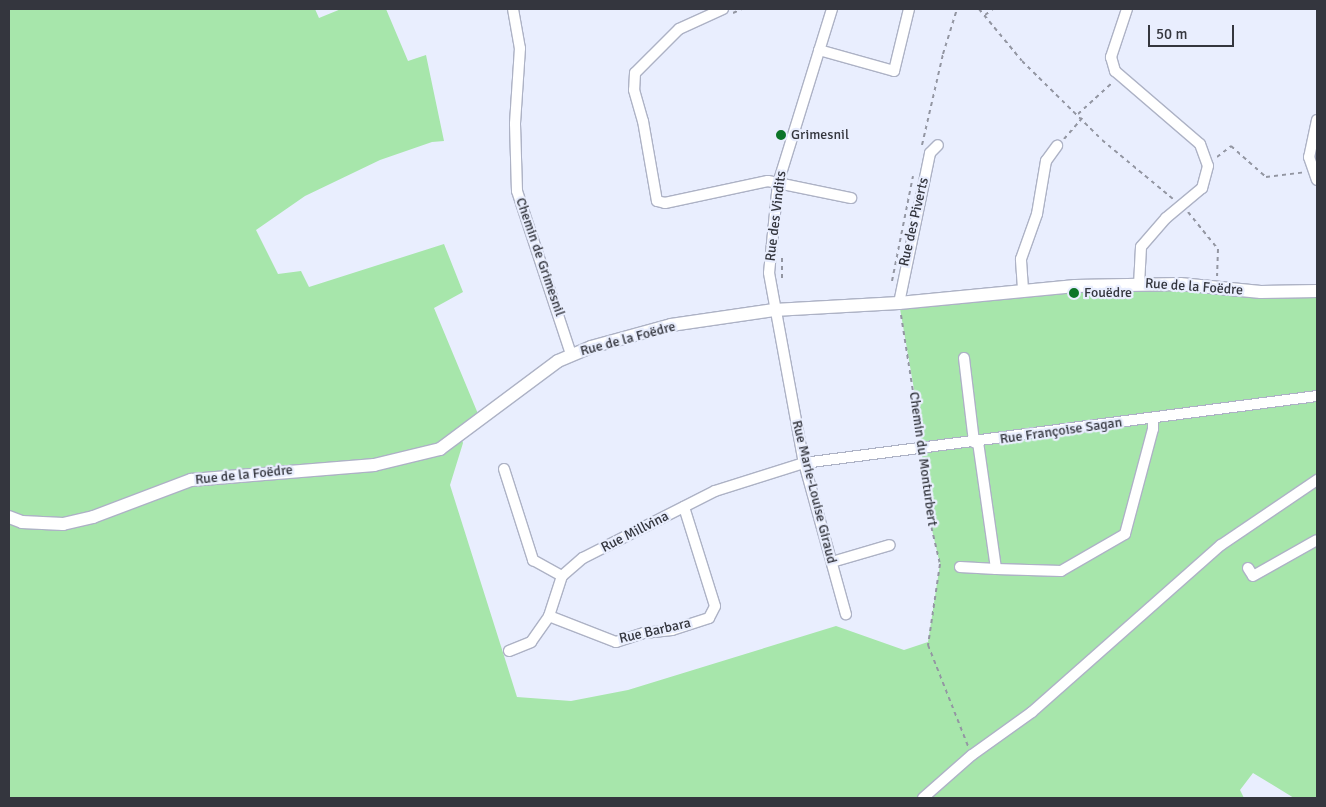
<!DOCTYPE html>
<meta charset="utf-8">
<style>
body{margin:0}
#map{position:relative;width:1326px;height:807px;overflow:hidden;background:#e9eefe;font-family:Signika,sans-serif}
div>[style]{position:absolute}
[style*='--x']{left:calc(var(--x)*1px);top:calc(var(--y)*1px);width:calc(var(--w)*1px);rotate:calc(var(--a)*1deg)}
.green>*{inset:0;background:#a7e6ab}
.path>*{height:2px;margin-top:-1px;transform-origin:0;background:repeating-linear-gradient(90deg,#9396a2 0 4px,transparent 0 8px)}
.roads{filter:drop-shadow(1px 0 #adb2c5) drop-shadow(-1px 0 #adb2c5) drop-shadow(0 1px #adb2c5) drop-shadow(0 -1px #adb2c5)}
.minor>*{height:10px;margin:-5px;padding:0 5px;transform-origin:5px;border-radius:5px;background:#fff}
.tertiary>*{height:12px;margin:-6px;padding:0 6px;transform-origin:6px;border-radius:6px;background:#fff}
.dots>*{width:14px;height:14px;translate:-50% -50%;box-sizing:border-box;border:2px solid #e9eefe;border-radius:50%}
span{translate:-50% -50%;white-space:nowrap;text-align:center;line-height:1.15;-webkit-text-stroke:4.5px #e9eefe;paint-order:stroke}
.poi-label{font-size:14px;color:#34363e}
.left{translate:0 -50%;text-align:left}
.street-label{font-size:14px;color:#34363e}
.frame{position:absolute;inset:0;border:10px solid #34363e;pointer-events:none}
.scale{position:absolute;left:1148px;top:25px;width:86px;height:22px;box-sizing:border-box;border:2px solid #34363e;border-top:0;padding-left:6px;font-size:15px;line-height:18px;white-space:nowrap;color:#34363e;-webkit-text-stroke:4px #e9eefe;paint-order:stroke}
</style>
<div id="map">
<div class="green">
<div style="clip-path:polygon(9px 9px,315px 9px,319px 18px,341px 9px,386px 9px,408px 61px,426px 55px,444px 141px,432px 142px,380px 160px,305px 196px,256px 230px,278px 274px,301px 271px,309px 287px,444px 244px,463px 292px,434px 308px,481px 421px,461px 436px,463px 443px,450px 485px,517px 697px,571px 701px,628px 690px,836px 626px,904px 650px,928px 642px,940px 564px,926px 504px,919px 418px,899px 303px,1023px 289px,1317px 291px,1317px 798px,1294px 798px,1253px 773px,1240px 790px,1244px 798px,9px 798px)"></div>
</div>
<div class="path">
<div style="--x:979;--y:9;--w:67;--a:50.4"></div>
<div style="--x:1022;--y:61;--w:112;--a:44.6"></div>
<div style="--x:1102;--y:140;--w:92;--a:39.7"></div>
<div style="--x:733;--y:13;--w:10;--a:-24"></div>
<div style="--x:985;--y:15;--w:10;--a:-37"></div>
<div style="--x:1078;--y:114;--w:47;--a:-42.4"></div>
<div style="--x:1064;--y:139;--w:28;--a:-49"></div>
<div style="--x:922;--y:145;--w:93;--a:-77"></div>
<div style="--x:943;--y:54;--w:47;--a:-72.7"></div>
<div style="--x:1217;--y:157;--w:18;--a:-38"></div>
<div style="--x:1231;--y:146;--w:47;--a:41.5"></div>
<div style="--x:1266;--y:177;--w:38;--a:-7"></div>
<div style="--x:1188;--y:212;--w:48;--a:51"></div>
<div style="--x:1218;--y:249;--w:27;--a:92"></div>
<div style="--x:782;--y:258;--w:22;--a:90"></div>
<div style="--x:892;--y:281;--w:107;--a:-78.7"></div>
<div style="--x:901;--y:315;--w:122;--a:81.1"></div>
<div style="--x:922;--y:459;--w:45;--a:84.9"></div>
<div style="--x:926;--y:504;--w:62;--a:76.9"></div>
<div style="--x:940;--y:564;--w:82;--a:98.4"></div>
<div style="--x:928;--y:645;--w:109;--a:68.4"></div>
</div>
<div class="roads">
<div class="minor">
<div style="--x:513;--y:9;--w:40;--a:80"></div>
<div style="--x:520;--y:48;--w:76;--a:93.8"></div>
<div style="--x:515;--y:124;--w:67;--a:88.3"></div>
<div style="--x:517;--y:191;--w:172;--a:71.7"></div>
<div style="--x:723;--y:9;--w:48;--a:155.6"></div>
<div style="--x:679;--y:29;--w:62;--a:135"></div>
<div style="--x:635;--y:73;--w:17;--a:93"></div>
<div style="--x:634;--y:90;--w:32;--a:74"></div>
<div style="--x:643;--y:121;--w:81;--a:80.1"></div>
<div style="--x:657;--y:201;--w:8;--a:14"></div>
<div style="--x:665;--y:203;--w:105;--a:-12.1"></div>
<div style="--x:768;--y:181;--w:85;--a:11.6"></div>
<div style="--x:832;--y:9;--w:182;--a:107.2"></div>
<div style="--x:778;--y:183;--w:90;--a:95.7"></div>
<div style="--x:769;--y:273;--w:193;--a:79.6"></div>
<div style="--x:804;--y:463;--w:157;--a:74.5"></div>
<div style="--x:1127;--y:9;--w:51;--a:108.4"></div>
<div style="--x:1111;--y:57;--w:15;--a:74"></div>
<div style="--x:1115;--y:71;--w:112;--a:40.7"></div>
<div style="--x:1200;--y:144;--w:23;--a:70"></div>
<div style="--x:1208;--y:166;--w:23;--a:105"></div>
<div style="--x:1202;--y:188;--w:47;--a:140.2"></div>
<div style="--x:1166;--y:218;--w:38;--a:131"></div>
<div style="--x:1141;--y:247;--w:36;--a:93"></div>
<div style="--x:819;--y:50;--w:78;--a:15.6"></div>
<div style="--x:894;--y:71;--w:64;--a:-76.4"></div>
<div style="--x:1317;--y:120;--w:38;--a:102"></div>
<div style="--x:1309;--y:157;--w:24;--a:71"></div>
<div style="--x:1023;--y:289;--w:30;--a:-94"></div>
<div style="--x:1021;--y:259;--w:48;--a:-70.4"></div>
<div style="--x:1037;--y:214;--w:54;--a:-80.4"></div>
<div style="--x:1046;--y:161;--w:19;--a:-54"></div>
<div style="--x:899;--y:303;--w:153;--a:-78.3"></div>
<div style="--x:930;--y:153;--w:11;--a:-45"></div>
<div style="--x:964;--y:358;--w:85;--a:83.2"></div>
<div style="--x:978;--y:442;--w:128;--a:81.9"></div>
<div style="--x:996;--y:569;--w:65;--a:1.8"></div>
<div style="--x:1061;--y:571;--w:74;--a:-30"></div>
<div style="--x:1125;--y:534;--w:109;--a:-75.1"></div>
<div style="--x:1153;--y:429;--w:10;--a:-90"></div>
<div style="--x:504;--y:469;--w:96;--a:72.3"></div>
<div style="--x:533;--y:560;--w:33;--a:29"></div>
<div style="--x:832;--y:562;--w:60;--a:-16.3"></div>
<div style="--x:960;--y:567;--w:36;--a:3"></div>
<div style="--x:1248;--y:568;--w:9;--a:58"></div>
<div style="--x:1253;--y:576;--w:73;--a:-29.4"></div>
<div style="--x:549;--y:616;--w:72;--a:21.2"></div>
<div style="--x:616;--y:642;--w:29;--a:-18"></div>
<div style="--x:644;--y:633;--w:28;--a:-6"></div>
<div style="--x:672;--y:630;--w:39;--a:-18"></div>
<div style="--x:709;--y:618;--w:13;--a:-63"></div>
<div style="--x:715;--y:606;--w:104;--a:-107.4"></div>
<div style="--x:509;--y:651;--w:24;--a:-22"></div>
<div style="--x:531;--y:642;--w:32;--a:-55"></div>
<div style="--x:549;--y:616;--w:42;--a:-72"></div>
<div style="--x:562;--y:576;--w:28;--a:-41"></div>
<div style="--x:583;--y:558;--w:148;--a:-26.9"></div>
<div style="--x:715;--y:491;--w:93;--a:-17.5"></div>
<div style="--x:804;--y:463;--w:517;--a:-7.44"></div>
<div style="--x:923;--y:798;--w:65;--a:-41.3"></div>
<div style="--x:972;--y:755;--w:74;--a:-35.6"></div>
<div style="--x:1032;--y:712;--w:252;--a:-41.5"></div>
<div style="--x:1221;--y:545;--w:116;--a:-34.1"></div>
</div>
<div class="tertiary">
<div style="--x:9;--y:517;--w:14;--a:21"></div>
<div style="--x:22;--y:522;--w:41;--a:2.8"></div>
<div style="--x:63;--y:524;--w:31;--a:-13"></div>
<div style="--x:93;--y:517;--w:105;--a:-20.7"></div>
<div style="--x:191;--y:480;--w:184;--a:-4.7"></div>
<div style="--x:374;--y:465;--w:68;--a:-13.6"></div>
<div style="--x:440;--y:449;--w:147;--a:-36.7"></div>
<div style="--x:558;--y:361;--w:36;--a:-23"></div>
<div style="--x:591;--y:347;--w:83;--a:-15.4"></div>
<div style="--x:671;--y:325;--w:104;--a:-8.3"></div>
<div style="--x:774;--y:310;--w:125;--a:-3.2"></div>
<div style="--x:899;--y:303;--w:177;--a:-5.5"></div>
<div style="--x:1075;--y:286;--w:105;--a:-1.1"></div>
<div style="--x:1180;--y:284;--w:81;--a:5.6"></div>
<div style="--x:1261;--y:292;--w:56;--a:-1"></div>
</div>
</div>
<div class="dots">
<div style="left:781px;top:135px;background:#0d7528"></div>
<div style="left:1074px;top:293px;background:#0d7528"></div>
</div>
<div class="poi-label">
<span class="left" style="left:791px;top:135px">Grimesnil</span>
<span class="left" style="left:1084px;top:293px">Fouëdre</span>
</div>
<div class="street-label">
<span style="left:776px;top:216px;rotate:-83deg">Rue des Vindits</span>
<span style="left:914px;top:222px;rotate:-77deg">Rue des Piverts</span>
<span style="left:540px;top:257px;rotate:71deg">Chemin de Grimesnil</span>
<span style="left:1194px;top:287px;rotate:4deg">Rue de la Foëdre</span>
<span style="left:628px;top:339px;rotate:-15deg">Rue de la Foëdre</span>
<span style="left:1061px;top:431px;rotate:-8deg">Rue Françoise Sagan</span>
<span style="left:923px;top:459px;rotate:82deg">Chemin du Monturbert</span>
<span style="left:244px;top:475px;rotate:-6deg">Rue de la Foëdre</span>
<span style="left:814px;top:492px;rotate:76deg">Rue Marie-Louise Giraud</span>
<span style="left:635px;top:532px;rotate:-27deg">Rue Millvina</span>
<span style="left:655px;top:631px;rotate:-13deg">Rue Barbara</span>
</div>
<div class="frame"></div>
<div class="scale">50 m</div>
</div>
